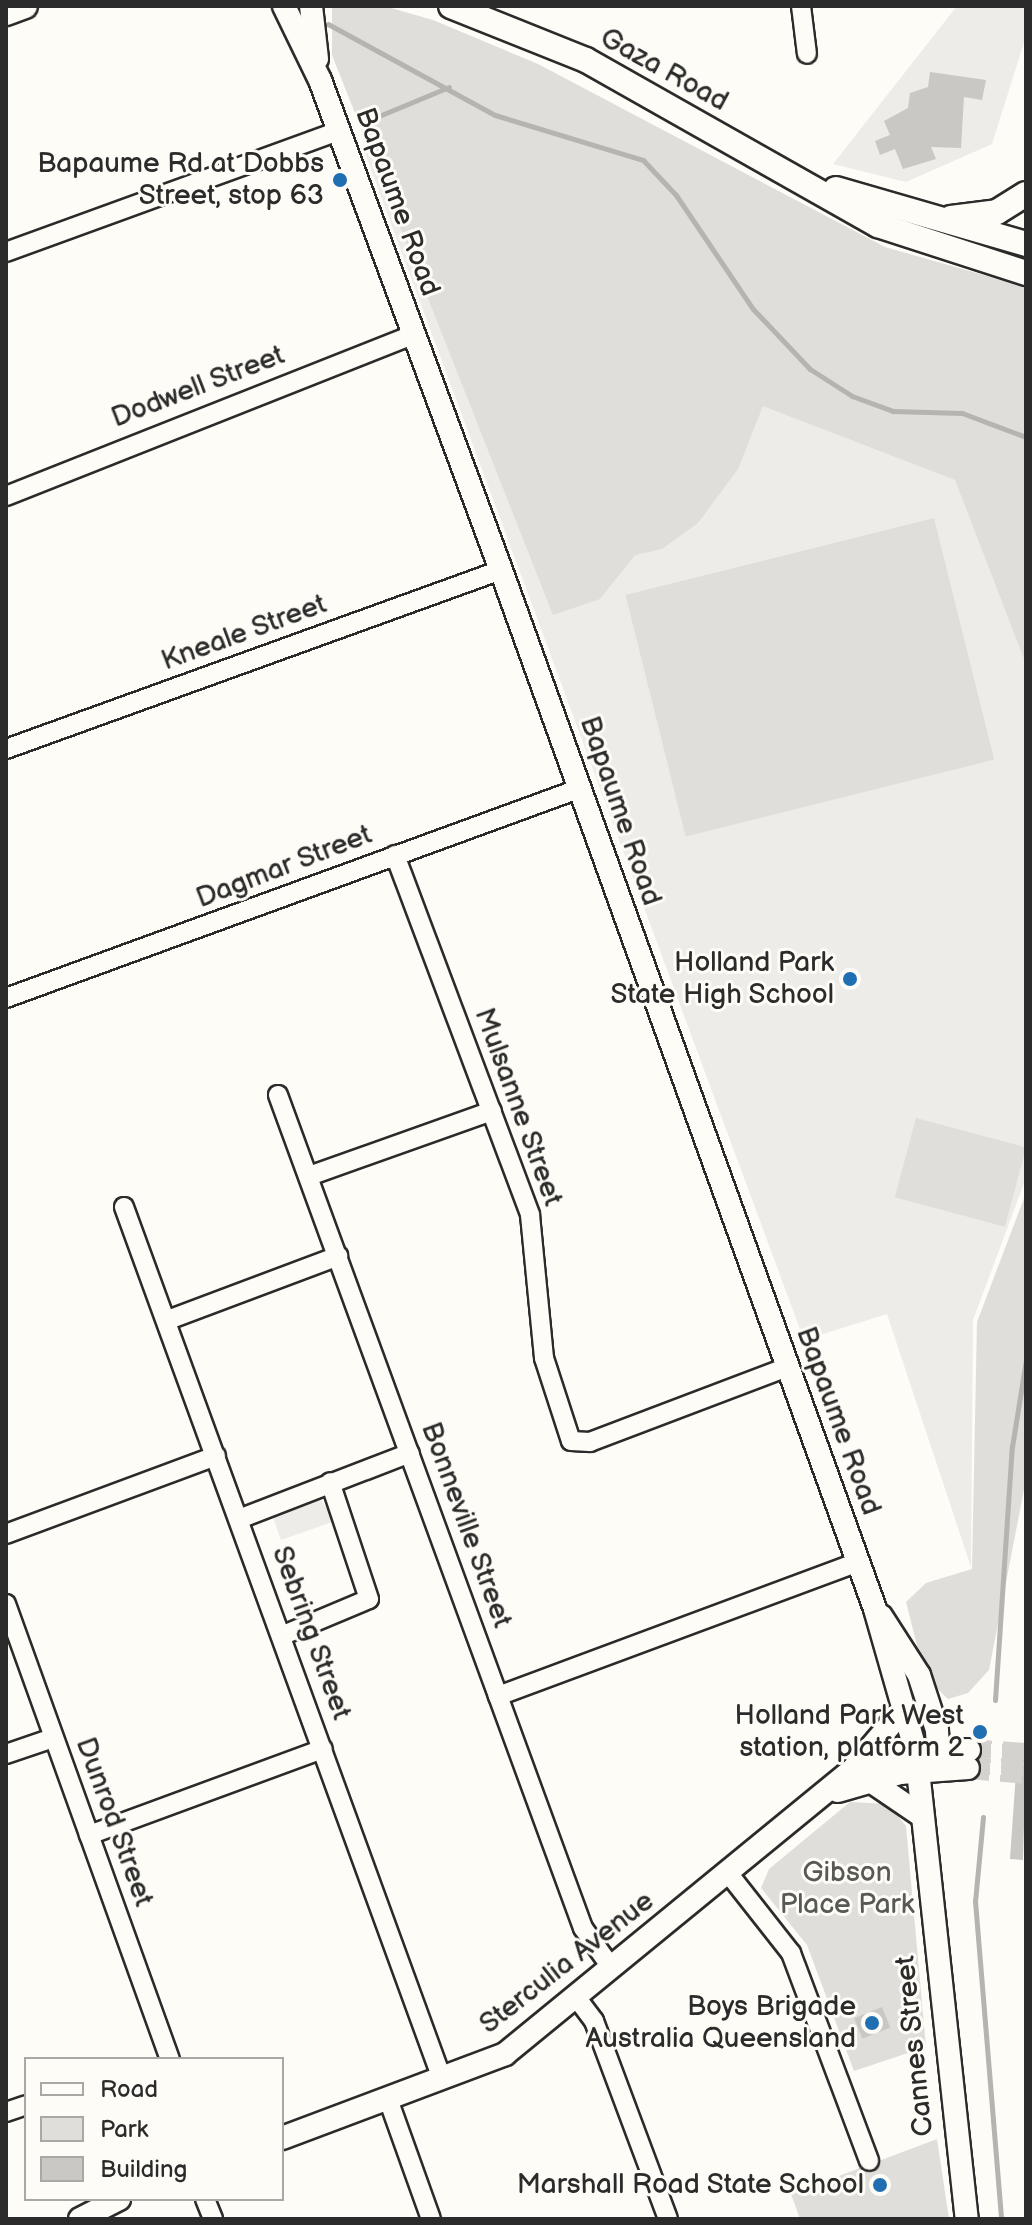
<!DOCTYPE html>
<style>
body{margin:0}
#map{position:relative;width:1032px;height:2225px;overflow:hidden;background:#fdfcf7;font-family:"Balsamiq Sans",sans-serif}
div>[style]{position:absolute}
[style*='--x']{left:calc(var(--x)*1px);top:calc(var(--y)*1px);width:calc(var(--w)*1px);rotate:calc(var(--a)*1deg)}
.built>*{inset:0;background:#edece8}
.green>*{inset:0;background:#dfdeda;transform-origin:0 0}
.stream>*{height:5px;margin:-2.5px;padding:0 2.5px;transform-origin:2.5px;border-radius:2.5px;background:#b5b4b1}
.building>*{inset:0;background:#c9c8c4;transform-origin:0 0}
.tertiary-tunnel>*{height:22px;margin-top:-11px;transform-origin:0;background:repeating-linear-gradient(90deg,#d3d2ce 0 22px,transparent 0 33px)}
.roads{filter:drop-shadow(2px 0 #2b2b2b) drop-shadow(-2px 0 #2b2b2b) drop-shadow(0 2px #2b2b2b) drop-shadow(0 -2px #2b2b2b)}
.minor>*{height:18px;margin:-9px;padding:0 9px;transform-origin:9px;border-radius:9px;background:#fdfcf7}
.tertiary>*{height:22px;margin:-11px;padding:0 11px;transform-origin:11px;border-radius:11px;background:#fdfcf7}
.secondary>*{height:24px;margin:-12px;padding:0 12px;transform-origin:12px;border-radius:12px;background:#fdfcf7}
.dots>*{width:22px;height:22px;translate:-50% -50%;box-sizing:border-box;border:4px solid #fdfcf7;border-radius:50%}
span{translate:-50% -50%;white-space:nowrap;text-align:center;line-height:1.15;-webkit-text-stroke:6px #fdfcf7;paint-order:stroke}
.street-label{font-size:28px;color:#2b2b2b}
.poi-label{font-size:28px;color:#2b2b2b}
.right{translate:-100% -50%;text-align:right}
.park-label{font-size:28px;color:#585857}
.frame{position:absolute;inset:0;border:8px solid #2b2b2b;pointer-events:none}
.legend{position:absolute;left:24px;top:2057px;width:260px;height:144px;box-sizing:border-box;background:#fdfcf7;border:2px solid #a9a8a5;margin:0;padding:10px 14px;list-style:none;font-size:24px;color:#2b2b2b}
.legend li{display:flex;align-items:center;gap:16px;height:40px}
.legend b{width:40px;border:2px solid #a9a8a5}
</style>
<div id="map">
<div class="built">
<div style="clip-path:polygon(957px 6px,1026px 6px,1026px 36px,992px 144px,906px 182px,833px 164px)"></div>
<div style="clip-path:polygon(551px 82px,970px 484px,1026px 657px,1026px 1178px,973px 1320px,971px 1567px,887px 1314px,804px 1340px,362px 145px)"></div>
<div style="clip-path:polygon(318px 1495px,335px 1521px,281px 1540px,271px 1511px)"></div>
</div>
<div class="green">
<div style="clip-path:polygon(332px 6px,384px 6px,433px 20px,538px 64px,885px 247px,1026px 287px,1026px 664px,955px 480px,763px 406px,738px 469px,698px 523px,662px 549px,635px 555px,600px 599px,553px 615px,332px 55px)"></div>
<div style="left:934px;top:518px;width:249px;height:318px;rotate:76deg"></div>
<div style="left:916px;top:1118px;width:114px;height:82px;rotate:15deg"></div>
<div style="clip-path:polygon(1026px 1193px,1026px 1479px,989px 1670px,968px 1693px,948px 1699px,925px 1677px,906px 1602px,926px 1583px,972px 1569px,977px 1322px)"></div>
<div style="clip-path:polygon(850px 1802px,888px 1804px,906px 1826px,926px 2047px,854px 2071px,807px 1945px,761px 1888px,769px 1869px)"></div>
<div style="clip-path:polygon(937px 2139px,949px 2219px,800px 2219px,791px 2194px)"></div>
</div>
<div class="stream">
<div style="--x:328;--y:24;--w:190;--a:28.6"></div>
<div style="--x:495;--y:115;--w:155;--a:16.9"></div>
<div style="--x:643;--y:160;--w:48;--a:46.7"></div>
<div style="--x:676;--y:195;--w:138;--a:56"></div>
<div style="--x:753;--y:309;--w:83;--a:46.5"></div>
<div style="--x:810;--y:369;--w:50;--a:32.7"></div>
<div style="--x:852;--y:396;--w:44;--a:20.1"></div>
<div style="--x:893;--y:411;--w:69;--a:1.7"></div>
<div style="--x:962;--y:413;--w:68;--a:20.6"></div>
<div style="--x:362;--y:123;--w:94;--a:-22.5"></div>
<div style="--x:995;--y:1700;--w:254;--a:-86.2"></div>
<div style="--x:1012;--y:1447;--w:88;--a:-80.9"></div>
<div style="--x:983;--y:1817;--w:84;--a:95.4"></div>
<div style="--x:975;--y:1901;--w:319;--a:85.3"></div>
</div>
<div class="building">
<div style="clip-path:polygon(930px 72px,986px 80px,982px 100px,964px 97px,961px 148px,931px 147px,936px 159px,903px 169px,895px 149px,880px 155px,875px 141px,890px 135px,884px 121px,908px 108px,910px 93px,928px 87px)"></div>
<div style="clip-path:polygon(1017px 1758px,1026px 1759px,1023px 1860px,1010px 1859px)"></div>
<div style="left:882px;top:2007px;width:22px;height:30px;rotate:68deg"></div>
</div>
<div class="tertiary-tunnel">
<div style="--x:969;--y:1750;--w:57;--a:4"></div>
<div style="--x:968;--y:1768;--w:58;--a:4.9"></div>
</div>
<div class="roads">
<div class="minor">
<div style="--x:801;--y:6;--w:48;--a:82.9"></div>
<div style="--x:6;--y:252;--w:354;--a:-20"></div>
<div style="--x:6;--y:496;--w:438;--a:-21.6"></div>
<div style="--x:6;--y:749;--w:526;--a:-19.88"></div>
<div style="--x:395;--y:855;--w:384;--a:69.4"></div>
<div style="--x:530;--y:1215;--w:144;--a:84.4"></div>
<div style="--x:544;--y:1358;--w:87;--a:72"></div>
<div style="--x:571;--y:1441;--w:19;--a:3"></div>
<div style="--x:590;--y:1442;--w:211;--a:-20.8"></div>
<div style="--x:6;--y:998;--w:612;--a:-20.06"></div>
<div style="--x:278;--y:1095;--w:887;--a:69.89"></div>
<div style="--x:583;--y:1928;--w:48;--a:54.3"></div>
<div style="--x:309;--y:1176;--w:194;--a:-19.6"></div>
<div style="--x:124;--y:1207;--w:928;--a:69.96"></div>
<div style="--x:168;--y:1320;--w:182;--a:-20.6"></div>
<div style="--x:239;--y:1519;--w:183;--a:-21.1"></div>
<div style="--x:6;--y:1534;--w:224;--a:-20.4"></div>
<div style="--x:6;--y:1604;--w:484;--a:70.2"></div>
<div style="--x:281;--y:1636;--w:95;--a:-22.8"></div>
<div style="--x:369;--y:1599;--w:123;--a:-108.4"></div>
<div style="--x:498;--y:1696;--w:384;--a:-20.4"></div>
<div style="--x:6;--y:1754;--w:50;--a:-18.8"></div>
<div style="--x:89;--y:1835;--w:249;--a:-20.2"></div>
<div style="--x:728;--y:1873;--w:102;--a:51.8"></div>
<div style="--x:791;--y:1953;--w:222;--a:69.4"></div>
<div style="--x:576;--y:1997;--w:30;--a:53"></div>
<div style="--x:594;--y:2021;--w:211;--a:69.5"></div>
<div style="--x:388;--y:2099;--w:127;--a:70.3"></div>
<div style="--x:6;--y:2112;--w:21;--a:-19"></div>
<div style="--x:205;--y:2199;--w:22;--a:68"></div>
</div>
<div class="tertiary">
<div style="--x:284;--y:6;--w:82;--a:64.1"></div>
<div style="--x:320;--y:80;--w:522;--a:69.73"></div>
<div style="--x:501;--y:570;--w:1104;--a:70.2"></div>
<div style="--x:875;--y:1609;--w:149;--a:74"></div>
<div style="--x:916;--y:1752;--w:470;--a:83.8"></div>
<div style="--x:311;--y:6;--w:53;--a:83.5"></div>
<div style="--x:881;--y:1616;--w:70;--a:57.2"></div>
<div style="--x:919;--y:1675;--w:58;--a:71.9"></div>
<div style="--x:937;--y:1730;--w:38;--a:87"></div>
<div style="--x:856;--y:1765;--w:72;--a:-49.5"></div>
<div style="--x:869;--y:1780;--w:64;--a:34.2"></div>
<div style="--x:838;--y:1791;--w:65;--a:-16.2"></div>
<div style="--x:900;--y:1773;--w:68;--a:-4.2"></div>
<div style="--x:282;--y:2138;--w:238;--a:-20.6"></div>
<div style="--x:505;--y:2054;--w:447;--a:-39.3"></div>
<div style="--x:851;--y:1771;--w:68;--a:-16.3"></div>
<div style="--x:916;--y:1752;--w:53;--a:-2.2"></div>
<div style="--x:80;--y:2219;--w:44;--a:-27.1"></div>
</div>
<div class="secondary">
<div style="--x:451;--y:6;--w:145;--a:21.8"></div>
<div style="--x:586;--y:60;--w:335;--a:29.5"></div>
<div style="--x:878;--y:225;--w:156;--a:18"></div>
<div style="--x:6;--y:13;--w:20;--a:-20"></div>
<div style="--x:836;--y:189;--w:198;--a:16.1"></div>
<div style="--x:951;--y:218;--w:46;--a:-7.4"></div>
<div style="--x:997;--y:212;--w:34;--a:-32"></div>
</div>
</div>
<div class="dots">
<div style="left:340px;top:180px;background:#1f6fb2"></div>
<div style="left:850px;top:979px;background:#1f6fb2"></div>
<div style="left:980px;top:1732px;background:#1f6fb2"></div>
<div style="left:872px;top:2023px;background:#1f6fb2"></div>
<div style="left:880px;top:2185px;background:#1f6fb2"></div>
</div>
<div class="street-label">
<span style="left:664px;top:70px;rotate:29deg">Gaza Road</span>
<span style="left:397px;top:202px;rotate:70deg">Bapaume Road</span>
<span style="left:198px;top:387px;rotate:-21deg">Dodwell Street</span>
<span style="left:244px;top:633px;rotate:-20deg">Kneale Street</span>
<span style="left:620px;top:811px;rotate:71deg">Bapaume Road</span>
<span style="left:284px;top:867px;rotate:-21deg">Dagmar Street</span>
<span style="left:518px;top:1107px;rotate:70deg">Mulsanne Street</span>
<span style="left:838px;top:1421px;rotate:70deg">Bapaume Road</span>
<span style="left:466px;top:1525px;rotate:70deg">Bonneville Street</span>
<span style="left:311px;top:1633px;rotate:70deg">Sebring Street</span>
<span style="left:114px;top:1822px;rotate:70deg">Dunrod Street</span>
<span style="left:567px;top:1963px;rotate:-38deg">Sterculia Avenue</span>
<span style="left:915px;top:2046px;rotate:-96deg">Cannes Street</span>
</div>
<div class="poi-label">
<span class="right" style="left:324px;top:180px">Bapaume Rd at Dobbs<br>Street, stop 63</span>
<span class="right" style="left:834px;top:979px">Holland Park<br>State High School</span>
<span class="right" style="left:964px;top:1732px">Holland Park West<br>station, platform 2</span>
<span class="right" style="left:856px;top:2023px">Boys Brigade<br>Australia Queensland</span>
<span class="right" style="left:864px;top:2185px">Marshall Road State School</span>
</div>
<div class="park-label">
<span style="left:847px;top:1889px">Gibson<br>Place Park</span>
</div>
<div class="frame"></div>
<ul class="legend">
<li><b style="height:10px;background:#fdfcf7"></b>Road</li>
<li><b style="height:22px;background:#dfdeda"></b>Park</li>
<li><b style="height:22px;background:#c9c8c4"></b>Building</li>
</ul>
</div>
